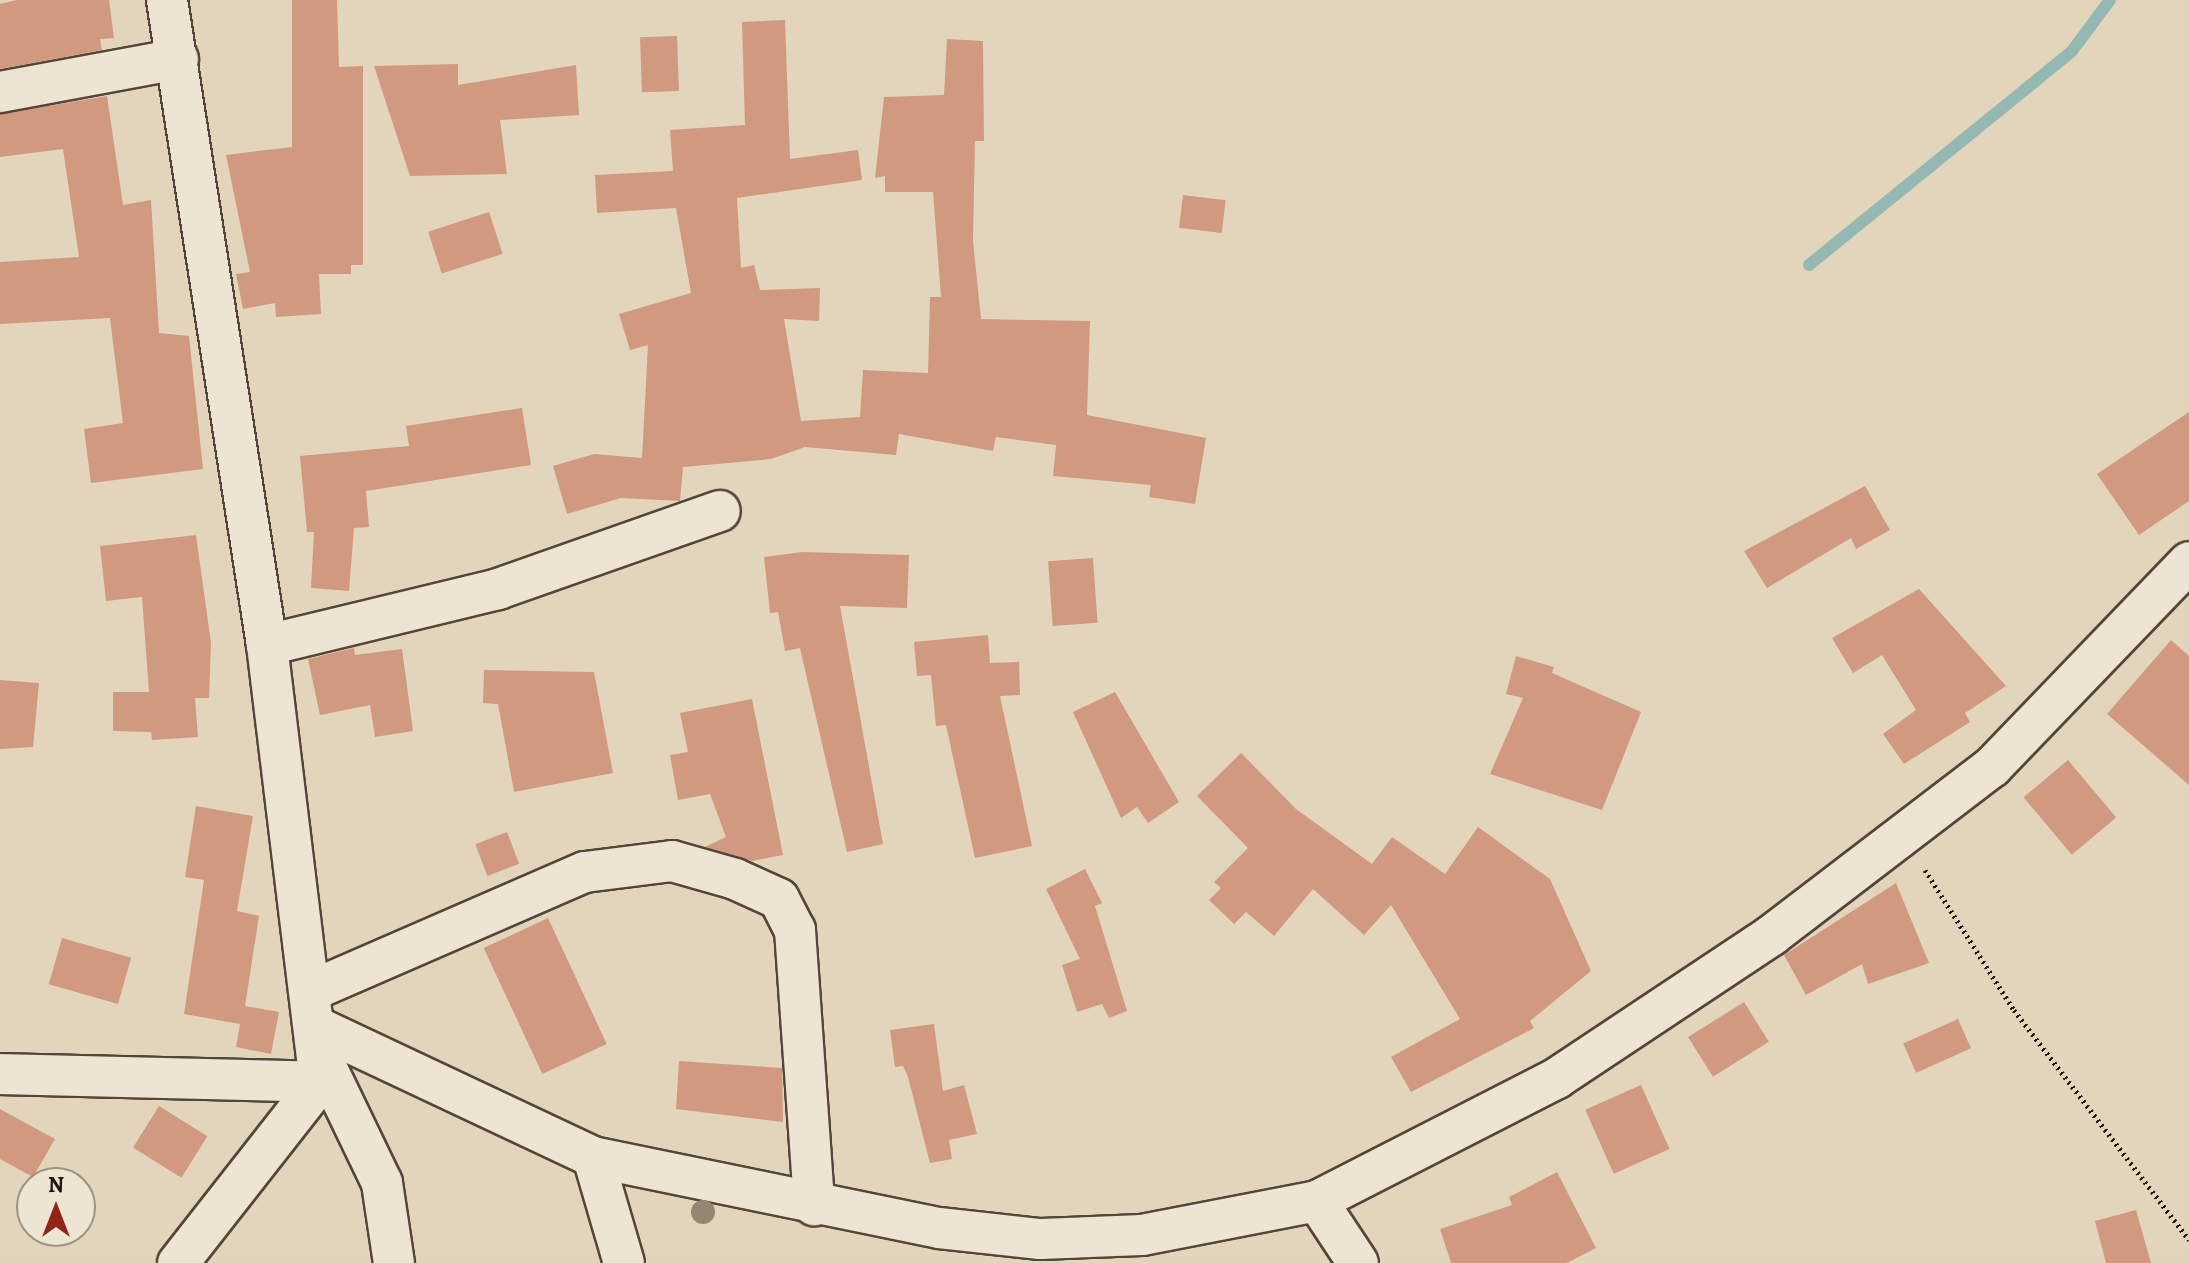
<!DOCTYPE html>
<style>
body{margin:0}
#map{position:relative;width:2189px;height:1263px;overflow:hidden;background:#e3d5bb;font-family:Alegreya,serif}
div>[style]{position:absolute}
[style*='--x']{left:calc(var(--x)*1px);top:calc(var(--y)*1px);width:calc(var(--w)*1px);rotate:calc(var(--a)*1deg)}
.stream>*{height:12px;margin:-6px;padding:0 6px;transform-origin:6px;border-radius:6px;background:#95b8b3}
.building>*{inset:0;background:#d19980;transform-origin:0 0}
.path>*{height:5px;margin-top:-2.5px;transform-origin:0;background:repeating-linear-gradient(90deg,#25140e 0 2px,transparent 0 6px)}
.roads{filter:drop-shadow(2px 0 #544439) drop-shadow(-2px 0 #544439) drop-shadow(0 2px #544439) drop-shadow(0 -2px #544439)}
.minor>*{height:40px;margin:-20px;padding:0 20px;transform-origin:20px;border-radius:20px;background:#ede4d3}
.trees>*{width:24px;height:24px;margin:-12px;border-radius:50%;background:#918772}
span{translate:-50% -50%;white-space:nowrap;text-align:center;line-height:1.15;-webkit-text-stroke:8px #ede4d3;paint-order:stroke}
.north{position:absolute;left:16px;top:1167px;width:80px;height:80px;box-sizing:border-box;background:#ede4d3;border:2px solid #9d9184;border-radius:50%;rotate:0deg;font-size:22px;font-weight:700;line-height:32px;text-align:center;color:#25140e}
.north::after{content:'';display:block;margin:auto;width:28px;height:36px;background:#8f2418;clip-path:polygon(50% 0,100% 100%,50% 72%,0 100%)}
</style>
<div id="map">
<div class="stream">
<div style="--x:1809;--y:265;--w:339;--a:-39.1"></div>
<div style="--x:2072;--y:51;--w:64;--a:-53.3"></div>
</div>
<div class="building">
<div style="clip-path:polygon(17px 0,109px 0,114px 38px,100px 39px,102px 50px,0 69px,0 4px)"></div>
<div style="clip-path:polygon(292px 0,337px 0,339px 67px,363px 66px,363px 265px,351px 265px,351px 274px,319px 274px,321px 314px,276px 317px,275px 303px,243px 309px,236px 274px,250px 272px,226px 155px,292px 147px)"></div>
<div style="clip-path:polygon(785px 20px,790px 159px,858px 150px,862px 180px,737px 198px,741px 268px,754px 265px,760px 290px,820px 288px,819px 321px,784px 319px,801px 421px,860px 417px,863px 370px,928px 373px,930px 297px,941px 297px,933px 192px,885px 192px,885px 176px,875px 178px,884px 97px,944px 95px,947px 39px,983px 41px,984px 141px,975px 141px,973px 241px,981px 319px,1090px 321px,1087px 415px,1206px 438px,1195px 504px,1149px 497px,1151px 485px,1053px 476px,1056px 445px,996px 437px,993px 451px,899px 434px,896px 455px,805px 447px,771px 459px,683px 467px,680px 501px,621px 498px,567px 514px,553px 466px,594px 454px,642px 458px,648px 345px,630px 350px,619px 314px,691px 293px,676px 208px,597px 213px,595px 175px,673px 171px,670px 130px,745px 125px,742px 22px)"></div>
<div style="left:677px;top:36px;width:55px;height:37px;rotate:88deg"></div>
<div style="clip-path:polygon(458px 64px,458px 85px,576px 65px,579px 115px,500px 120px,507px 174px,410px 176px,374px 66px)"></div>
<div style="clip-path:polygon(107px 96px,123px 205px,151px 200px,159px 333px,189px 336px,203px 469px,91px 483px,84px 429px,123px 423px,110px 318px,0 324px,0 262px,79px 257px,63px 149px,0 157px,0 114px)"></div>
<div style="left:1183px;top:195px;width:43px;height:33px;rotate:7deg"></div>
<div style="left:489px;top:212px;width:44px;height:64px;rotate:72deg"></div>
<div style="clip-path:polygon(522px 408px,531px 465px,366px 491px,369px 527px,354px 528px,349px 591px,311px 588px,314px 532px,307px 532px,300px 456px,409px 446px,406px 426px)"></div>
<div style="clip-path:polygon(2189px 412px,2189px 501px,2139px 535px,2097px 474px)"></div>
<div style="clip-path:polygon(1865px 486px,1890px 530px,1856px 549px,1851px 538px,1767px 588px,1744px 551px)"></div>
<div style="clip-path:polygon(196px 535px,211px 643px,209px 698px,195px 698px,198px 737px,152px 740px,151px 732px,113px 731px,113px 692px,149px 692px,142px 597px,106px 601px,100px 546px)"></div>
<div style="clip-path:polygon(802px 552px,909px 555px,907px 608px,840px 606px,883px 844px,847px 852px,800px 648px,785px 651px,778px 612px,770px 613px,764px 557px)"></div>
<div style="left:1093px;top:558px;width:65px;height:45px;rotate:86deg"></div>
<div style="clip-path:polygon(1919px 589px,2006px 686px,1965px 713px,1970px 722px,1904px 764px,1883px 734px,1916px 710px,1882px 655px,1853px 673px,1832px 638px)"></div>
<div style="clip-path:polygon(988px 635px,990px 663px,1019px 662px,1020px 695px,1000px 696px,1032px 846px,975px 858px,946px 725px,936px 726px,931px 675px,917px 676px,914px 642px)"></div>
<div style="clip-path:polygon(2171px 640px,2189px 656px,2189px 785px,2107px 714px)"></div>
<div style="clip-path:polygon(354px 648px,355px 655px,402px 649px,413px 731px,375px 737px,370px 705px,320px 715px,308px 659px)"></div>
<div style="clip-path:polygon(1516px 656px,1554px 667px,1552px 673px,1641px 712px,1602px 810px,1490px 774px,1523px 698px,1506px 694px)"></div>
<div style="clip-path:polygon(484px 670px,594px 672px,613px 773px,514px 792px,498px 704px,483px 703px)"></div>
<div style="clip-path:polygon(0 680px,39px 683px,33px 747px,0 749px)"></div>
<div style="clip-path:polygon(1115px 692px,1179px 802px,1148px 823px,1137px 807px,1121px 818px,1073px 712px)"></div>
<div style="clip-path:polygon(752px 699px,783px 855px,752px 861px,705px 847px,726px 837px,710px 794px,678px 800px,670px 755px,688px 752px,680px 713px)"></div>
<div style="clip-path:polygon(1241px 753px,1296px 809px,1372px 864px,1392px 837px,1445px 874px,1478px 827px,1550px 879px,1591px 971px,1530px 1021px,1534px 1028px,1411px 1092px,1391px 1057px,1460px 1019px,1391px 905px,1364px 935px,1313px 889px,1274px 936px,1246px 912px,1234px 924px,1209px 900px,1221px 888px,1214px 882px,1248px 848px,1197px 796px)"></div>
<div style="left:2068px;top:760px;width:75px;height:58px;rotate:50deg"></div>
<div style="clip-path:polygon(196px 806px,253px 816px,237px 911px,259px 916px,245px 1006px,279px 1012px,271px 1054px,236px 1047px,240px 1024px,184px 1014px,204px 880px,185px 877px)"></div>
<div style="left:507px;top:832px;width:34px;height:34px;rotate:69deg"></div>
<div style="clip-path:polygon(1085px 869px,1102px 903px,1095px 906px,1127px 1011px,1109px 1018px,1102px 1004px,1077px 1012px,1062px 965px,1080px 959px,1046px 889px)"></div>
<div style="clip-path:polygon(1896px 883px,1929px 963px,1868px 984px,1862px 964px,1806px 995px,1784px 955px)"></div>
<div style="left:548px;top:918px;width:139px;height:71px;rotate:65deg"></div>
<div style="left:62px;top:938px;width:72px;height:48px;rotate:16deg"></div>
<div style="left:1744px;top:1002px;width:47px;height:66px;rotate:58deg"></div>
<div style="left:1958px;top:1019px;width:32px;height:60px;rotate:66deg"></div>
<div style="clip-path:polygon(934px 1024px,943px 1091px,964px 1085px,977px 1134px,949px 1140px,952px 1159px,930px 1163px,908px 1077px,903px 1066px,895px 1067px,890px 1030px)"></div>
<div style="clip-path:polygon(679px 1061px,782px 1068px,783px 1122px,676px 1109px)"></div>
<div style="left:1641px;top:1085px;width:70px;height:61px;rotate:66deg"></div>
<div style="left:159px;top:1106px;width:57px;height:49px;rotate:32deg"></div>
<div style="clip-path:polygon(0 1109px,55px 1139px,33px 1177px,0 1159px)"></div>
<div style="clip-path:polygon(1557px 1172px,1596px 1248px,1567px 1263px,1451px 1263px,1440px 1229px,1512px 1205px,1509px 1197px)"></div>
<div style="clip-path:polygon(2136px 1210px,2151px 1263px,2106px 1263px,2095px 1221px)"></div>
</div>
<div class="path">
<div style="--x:1925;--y:870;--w:166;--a:57.6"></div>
<div style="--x:2014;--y:1010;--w:289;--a:52.7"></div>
</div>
<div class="roads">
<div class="minor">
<div style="--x:167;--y:0;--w:653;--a:81.19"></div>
<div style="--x:267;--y:645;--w:440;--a:83.1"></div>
<div style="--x:320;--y:1082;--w:230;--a:128.1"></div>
<div style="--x:0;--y:92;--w:181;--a:-10.5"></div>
<div style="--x:267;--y:645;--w:238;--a:-13.6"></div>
<div style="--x:498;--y:589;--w:235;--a:-19.4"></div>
<div style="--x:313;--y:990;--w:296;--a:-23.5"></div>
<div style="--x:585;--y:872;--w:88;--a:-7.2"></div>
<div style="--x:672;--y:861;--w:66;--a:15.9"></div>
<div style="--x:735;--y:879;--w:48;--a:24.4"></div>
<div style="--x:779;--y:899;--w:35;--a:63"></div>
<div style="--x:795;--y:930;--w:276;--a:86"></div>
<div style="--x:319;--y:1028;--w:303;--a:25.2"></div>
<div style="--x:593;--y:1157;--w:110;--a:73.7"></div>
<div style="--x:319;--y:1052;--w:145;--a:64.3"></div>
<div style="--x:382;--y:1183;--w:81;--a:81.5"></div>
<div style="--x:0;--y:1074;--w:320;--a:1.4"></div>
<div style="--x:593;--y:1157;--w:353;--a:11.6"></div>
<div style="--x:939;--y:1228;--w:102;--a:6.2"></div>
<div style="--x:1040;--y:1239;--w:102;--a:-2.2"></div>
<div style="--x:1142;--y:1235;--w:178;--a:-11"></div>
<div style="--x:1317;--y:1201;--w:270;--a:-27.1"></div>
<div style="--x:1557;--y:1078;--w:258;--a:-33.6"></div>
<div style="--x:1772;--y:935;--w:277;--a:-37.4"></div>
<div style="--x:1992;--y:767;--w:284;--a:-46.1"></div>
<div style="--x:1317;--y:1201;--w:74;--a:56.5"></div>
</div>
</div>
<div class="trees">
<div style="left:703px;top:1212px"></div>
</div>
<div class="north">N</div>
</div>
